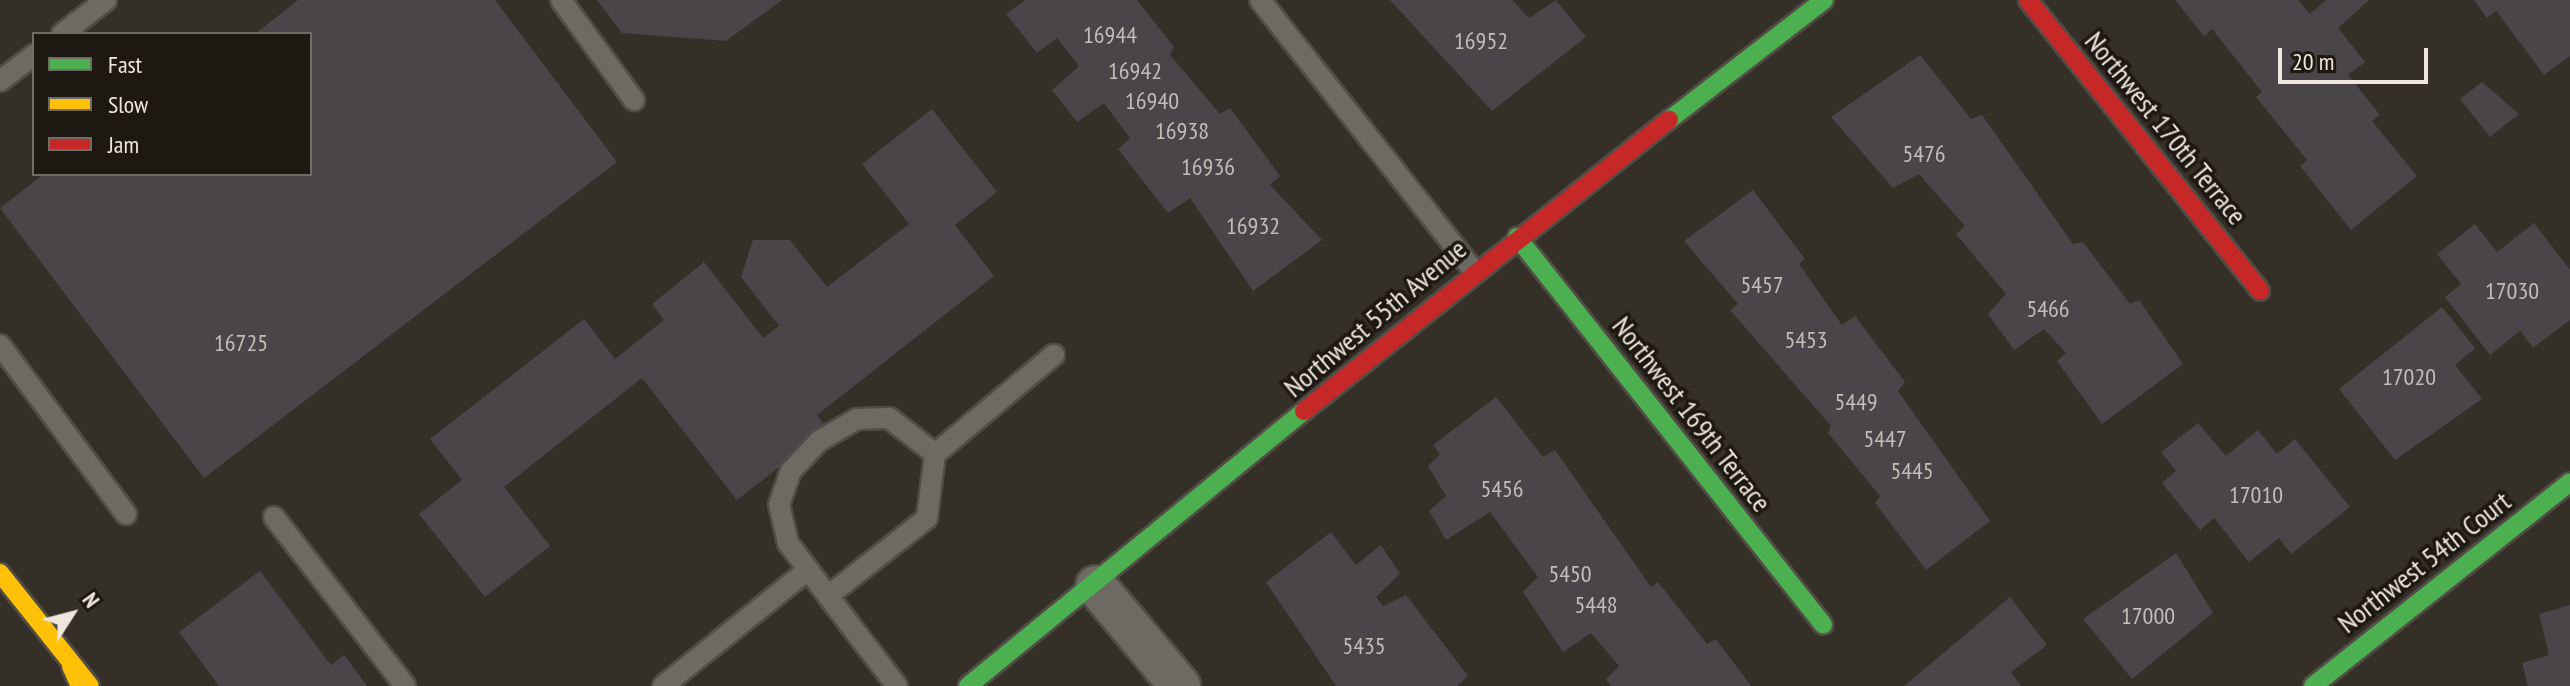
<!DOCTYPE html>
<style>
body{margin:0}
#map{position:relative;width:2570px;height:686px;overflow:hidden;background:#342f27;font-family:"PT Sans Narrow",sans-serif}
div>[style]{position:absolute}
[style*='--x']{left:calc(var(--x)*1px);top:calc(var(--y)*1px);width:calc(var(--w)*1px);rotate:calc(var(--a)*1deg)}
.building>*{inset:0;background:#4a4548}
.roads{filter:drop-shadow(2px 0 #514d46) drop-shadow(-2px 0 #514d46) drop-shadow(0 2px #514d46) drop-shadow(0 -2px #514d46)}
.lane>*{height:20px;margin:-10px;padding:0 10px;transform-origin:10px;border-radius:10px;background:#6d6963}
.street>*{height:40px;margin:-20px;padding:0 20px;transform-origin:20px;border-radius:20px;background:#6d6963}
.fast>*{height:18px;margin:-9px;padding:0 9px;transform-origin:9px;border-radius:9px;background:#4caf50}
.slow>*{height:18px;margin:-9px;padding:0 9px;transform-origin:9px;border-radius:9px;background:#ffc107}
.jam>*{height:18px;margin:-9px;padding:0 9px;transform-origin:9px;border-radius:9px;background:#c62828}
span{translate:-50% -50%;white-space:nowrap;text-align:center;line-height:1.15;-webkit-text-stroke:7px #1d1812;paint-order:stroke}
.number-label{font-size:24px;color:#c4beb8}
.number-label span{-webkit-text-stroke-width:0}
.street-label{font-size:28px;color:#ede7de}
.legend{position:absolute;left:32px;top:32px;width:280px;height:144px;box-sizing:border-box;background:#1d1812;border:2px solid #706b64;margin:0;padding:10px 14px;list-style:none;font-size:24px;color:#ede7de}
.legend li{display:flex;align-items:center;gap:16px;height:40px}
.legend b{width:40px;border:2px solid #706b64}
.north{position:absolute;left:32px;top:574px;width:80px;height:80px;-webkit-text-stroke:6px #1d1812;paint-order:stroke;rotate:54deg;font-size:22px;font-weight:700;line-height:32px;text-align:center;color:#ede7de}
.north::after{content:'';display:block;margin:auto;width:28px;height:36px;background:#ede7de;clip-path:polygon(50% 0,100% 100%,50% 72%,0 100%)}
.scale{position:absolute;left:2278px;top:48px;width:150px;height:36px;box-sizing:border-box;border:4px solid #ede7de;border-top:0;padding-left:10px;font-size:24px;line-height:28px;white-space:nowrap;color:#ede7de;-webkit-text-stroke:6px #1d1812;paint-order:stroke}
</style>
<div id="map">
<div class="building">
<div style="clip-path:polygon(298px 0,495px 0,617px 162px,204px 478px,0 208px,44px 174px,310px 174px,310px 34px,255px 34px)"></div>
<div style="clip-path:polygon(597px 0,782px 0,726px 41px,622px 33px)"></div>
<div style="clip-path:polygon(1025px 0,1137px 0,1174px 47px,1170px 55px,1220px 114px,1230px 108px,1280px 176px,1270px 185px,1322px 240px,1253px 291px,1190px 198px,1168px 213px,1118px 149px,1130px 138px,1104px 103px,1077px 122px,1052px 90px,1079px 66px,1057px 38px,1037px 53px,1006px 14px)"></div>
<div style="clip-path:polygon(1390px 0,1512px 0,1529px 18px,1556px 0,1586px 37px,1492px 111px)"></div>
<div style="clip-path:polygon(2175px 0,2298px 0,2310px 14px,2326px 0,2369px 0,2338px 28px,2365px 62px,2348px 75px,2380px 115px,2372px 121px,2417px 176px,2351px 230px,2300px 166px,2307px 160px,2256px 97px,2262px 92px,2212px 29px,2204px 36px)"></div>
<div style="clip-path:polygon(2474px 0,2570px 0,2570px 56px,2544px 75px,2496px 11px,2487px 18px)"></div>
<div style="clip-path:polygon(1920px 55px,1971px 119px,1982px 115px,2073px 244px,2083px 242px,2130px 304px,2139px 300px,2183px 364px,2102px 424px,2057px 361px,2066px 353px,2044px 329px,2014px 350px,1988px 314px,2006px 294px,1956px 234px,1965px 226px,1919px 174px,1893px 188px,1831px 117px)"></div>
<div style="clip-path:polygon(2482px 82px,2519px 114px,2490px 137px,2460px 99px)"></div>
<div style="clip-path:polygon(932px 109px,997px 192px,955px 225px,994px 276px,817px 415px,828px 429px,737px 500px,642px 378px,504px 487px,550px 546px,485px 597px,419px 514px,462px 480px,430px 439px,584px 319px,615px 359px,664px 320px,652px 304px,704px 262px,763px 338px,779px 326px,741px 277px,753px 240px,790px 240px,827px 287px,909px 224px,862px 164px)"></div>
<div style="clip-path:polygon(1753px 190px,1805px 259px,1799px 264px,1842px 325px,1855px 316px,1905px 382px,1898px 391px,1990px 521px,1926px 570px,1875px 503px,1880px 496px,1828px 433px,1831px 426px,1730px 310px,1738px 304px,1684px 241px)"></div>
<div style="clip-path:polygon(2534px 223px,2570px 270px,2570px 320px,2533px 348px,2520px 331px,2490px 355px,2445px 297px,2461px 284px,2437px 254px,2475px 224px,2497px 252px)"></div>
<div style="clip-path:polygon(2442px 307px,2475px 348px,2455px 365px,2482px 399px,2395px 460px,2339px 389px)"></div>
<div style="clip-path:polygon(1496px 397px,1543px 457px,1555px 450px,1651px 587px,1658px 582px,1707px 644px,1716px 639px,1751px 686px,1611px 686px,1606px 679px,1619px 666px,1591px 633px,1563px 652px,1523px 592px,1538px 577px,1490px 512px,1446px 540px,1429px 511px,1446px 496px,1428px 466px,1440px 454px,1433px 445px)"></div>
<div style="clip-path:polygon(2198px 423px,2226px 456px,2258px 430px,2277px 454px,2295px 439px,2350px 507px,2291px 554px,2279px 538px,2249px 562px,2214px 518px,2200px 530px,2162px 483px,2176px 471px,2161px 452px)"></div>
<div style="clip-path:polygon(1331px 532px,1356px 565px,1381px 545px,1400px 574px,1376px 597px,1383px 606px,1406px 595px,1468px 676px,1457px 686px,1336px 686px,1266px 582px)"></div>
<div style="clip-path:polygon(2176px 553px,2213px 613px,2132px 679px,2083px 619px)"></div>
<div style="clip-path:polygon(260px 571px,331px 665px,344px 655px,367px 686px,219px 686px,179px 632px)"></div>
<div style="clip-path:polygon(2010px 597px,2047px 645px,2011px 672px,2021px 686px,1904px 686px)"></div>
<div style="clip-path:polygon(2570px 605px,2570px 686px,2528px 686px,2522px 663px,2549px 655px,2539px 614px)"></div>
</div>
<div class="roads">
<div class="lane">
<div style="--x:561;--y:0;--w:124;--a:53.9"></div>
<div style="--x:1260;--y:0;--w:345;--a:51.7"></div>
<div style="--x:62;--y:34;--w:56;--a:-37.7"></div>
<div style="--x:0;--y:81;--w:43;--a:-37.4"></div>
<div style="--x:0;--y:345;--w:211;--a:53.3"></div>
<div style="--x:274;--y:517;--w:214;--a:52.2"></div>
<div style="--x:828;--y:596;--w:66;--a:-127"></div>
<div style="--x:788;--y:543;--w:39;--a:-103"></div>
<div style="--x:779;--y:505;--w:36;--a:-71"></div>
<div style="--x:791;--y:471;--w:41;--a:-47"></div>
<div style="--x:819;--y:441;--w:44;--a:-30.1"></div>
<div style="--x:857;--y:419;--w:32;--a:-2"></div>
<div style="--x:889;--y:418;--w:58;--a:38"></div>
<div style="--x:663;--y:686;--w:186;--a:-38.7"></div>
<div style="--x:897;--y:686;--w:113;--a:-127.5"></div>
<div style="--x:828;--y:596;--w:126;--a:-38.2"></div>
<div style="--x:927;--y:518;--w:64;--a:-82.9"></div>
<div style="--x:935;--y:454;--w:155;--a:-39.8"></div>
</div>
<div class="street">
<div style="--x:1096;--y:586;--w:131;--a:50"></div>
</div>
<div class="fast">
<div style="--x:1669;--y:120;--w:196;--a:-37.7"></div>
<div style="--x:1517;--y:237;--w:494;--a:51.7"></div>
<div style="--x:968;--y:686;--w:434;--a:-39.3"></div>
<div style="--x:2313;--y:686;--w:328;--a:-38.4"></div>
</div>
<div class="slow">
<div style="--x:0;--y:573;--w:144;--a:51.5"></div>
<div style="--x:71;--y:666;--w:22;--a:66"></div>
</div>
<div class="jam">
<div style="--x:2028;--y:0;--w:372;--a:51.4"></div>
<div style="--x:1304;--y:411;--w:467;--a:-38.6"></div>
</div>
</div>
<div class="number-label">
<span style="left:1110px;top:35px">16944</span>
<span style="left:1481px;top:41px">16952</span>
<span style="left:1135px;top:71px">16942</span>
<span style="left:1152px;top:101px">16940</span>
<span style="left:1182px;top:131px">16938</span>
<span style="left:1924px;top:154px">5476</span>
<span style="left:1208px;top:167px">16936</span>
<span style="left:1253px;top:226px">16932</span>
<span style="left:1762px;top:285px">5457</span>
<span style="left:2512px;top:291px">17030</span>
<span style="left:2048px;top:309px">5466</span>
<span style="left:1806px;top:340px">5453</span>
<span style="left:241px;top:343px">16725</span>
<span style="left:2409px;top:377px">17020</span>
<span style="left:1856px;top:402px">5449</span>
<span style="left:1885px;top:439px">5447</span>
<span style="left:1912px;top:471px">5445</span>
<span style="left:1502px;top:489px">5456</span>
<span style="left:2256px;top:495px">17010</span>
<span style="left:1570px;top:574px">5450</span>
<span style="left:1596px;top:605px">5448</span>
<span style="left:2148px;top:616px">17000</span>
<span style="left:1364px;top:646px">5435</span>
</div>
<div class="street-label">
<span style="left:2166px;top:128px;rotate:51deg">Northwest 170th Terrace</span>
<span style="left:1375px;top:318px;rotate:-40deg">Northwest 55th Avenue</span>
<span style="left:1692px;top:414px;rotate:52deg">Northwest 169th Terrace</span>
<span style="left:2424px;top:562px;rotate:-38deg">Northwest 54th Court</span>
</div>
<ul class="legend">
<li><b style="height:10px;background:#4caf50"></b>Fast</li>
<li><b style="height:10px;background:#ffc107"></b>Slow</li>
<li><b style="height:10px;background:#c62828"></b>Jam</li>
</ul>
<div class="north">N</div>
<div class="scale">20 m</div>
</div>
